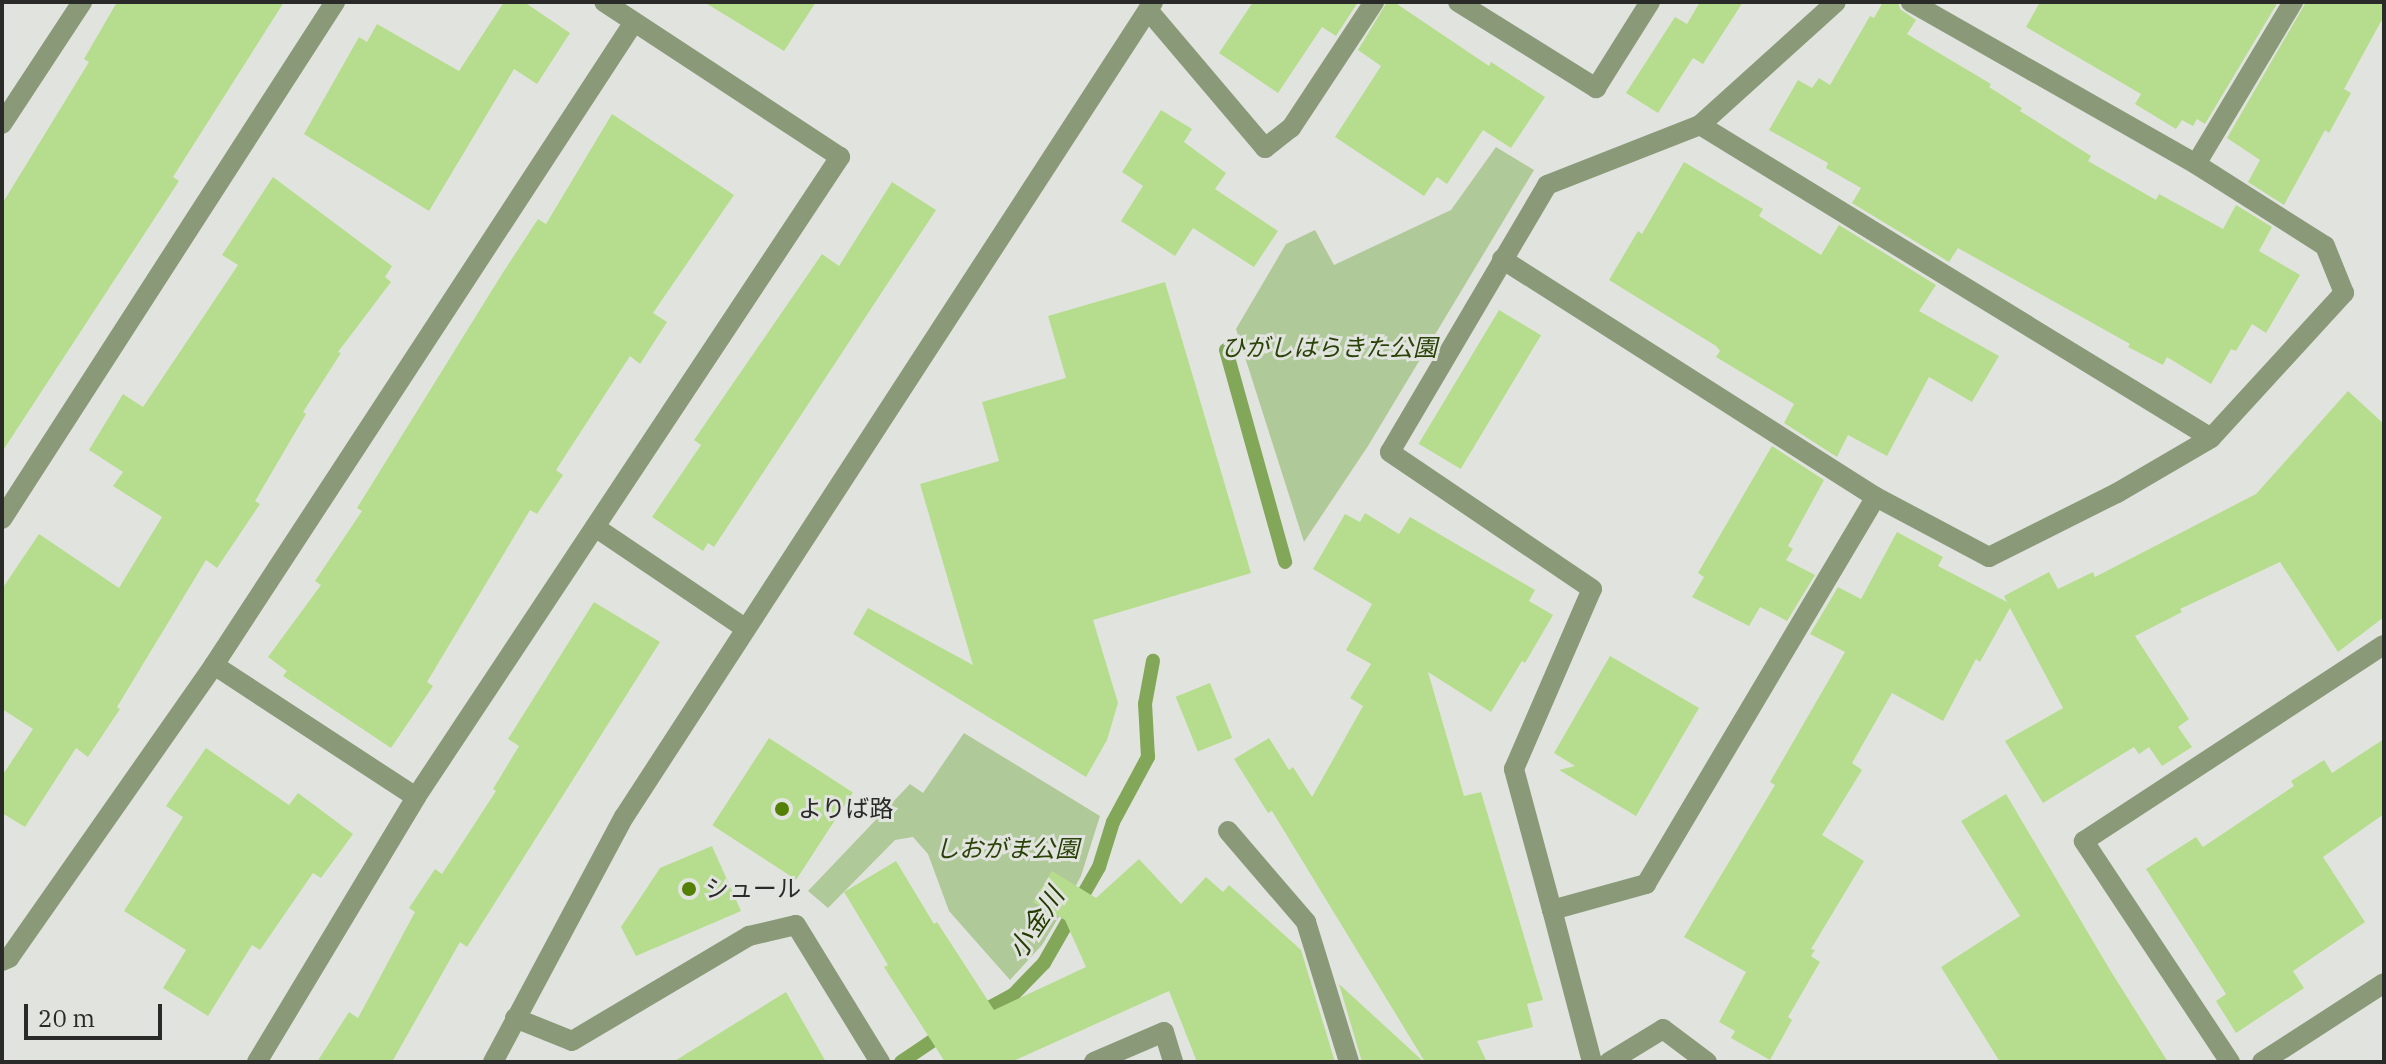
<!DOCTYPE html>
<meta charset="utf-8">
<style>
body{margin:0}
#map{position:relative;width:2386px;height:1064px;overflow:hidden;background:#e1e4de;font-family:"IBM Plex Serif","Noto Sans JP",serif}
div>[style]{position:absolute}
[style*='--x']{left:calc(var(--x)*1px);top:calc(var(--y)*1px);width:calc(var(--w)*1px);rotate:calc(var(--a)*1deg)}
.green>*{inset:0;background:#b0c998}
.stream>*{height:14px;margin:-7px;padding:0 7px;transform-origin:7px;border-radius:7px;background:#83a759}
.building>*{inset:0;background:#b6dd8d;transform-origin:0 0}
.minor>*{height:20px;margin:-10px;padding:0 10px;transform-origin:10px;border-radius:10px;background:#8a9a79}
.tertiary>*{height:20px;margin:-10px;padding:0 10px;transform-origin:10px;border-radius:10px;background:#8a9a79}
.dots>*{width:22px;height:22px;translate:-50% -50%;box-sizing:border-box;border:4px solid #e1e4de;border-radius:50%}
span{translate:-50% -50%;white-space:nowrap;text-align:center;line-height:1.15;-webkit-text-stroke:6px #e1e4de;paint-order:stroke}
.park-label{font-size:24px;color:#2b4207;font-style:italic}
.poi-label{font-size:24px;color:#2a2b29}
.left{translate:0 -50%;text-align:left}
.water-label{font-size:26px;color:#243b00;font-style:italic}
.frame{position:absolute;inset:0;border:4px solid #2a2b29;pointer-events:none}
.scale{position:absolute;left:24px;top:1004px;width:138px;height:36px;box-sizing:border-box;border:4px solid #2a2b29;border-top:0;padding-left:10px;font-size:24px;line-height:28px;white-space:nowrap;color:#2a2b29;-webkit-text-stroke:6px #e1e4de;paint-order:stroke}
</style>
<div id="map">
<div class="green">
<div style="clip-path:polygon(1496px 147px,1534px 170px,1368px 446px,1304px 542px,1236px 329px,1286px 244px,1315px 230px,1334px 265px,1451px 210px)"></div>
<div style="clip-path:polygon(964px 733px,1100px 816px,1081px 876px,1064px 908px,1042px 945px,1010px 980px,949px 911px,928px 854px,913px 837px,895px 840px,828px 908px,808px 891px,910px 784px,923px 793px)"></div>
</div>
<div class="stream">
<div style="--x:1226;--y:350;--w:220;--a:74.4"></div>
<div style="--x:976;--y:1015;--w:42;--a:-28.4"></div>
<div style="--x:1013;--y:995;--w:45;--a:-45.9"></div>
<div style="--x:1044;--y:963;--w:111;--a:-60.2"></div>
<div style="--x:1099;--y:867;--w:47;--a:-72.7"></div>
<div style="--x:1113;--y:822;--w:74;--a:-61.7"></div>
<div style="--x:1148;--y:757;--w:53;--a:-93.2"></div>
<div style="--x:1145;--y:704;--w:44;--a:-79.5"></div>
<div style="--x:901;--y:1062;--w:55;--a:-34"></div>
</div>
<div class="building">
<div style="clip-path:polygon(117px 2px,284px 2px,173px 177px,179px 181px,2px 452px,2px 204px,89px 62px,84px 59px)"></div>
<div style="clip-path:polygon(504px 2px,524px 2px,570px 33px,537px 84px,514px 69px,429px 211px,304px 134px,359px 37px,367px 42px,377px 24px,459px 71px)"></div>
<div style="clip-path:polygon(704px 2px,816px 2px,784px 51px)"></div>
<div style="clip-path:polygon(1253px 2px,1358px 2px,1336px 36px,1322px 27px,1278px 93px,1219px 53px)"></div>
<div style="clip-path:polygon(1387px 2px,1394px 2px,1489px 66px,1491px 62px,1545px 97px,1511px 148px,1483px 130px,1447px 184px,1437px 177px,1424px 196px,1335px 137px,1381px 66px,1358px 50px)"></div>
<div style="clip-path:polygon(1700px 2px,1743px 2px,1703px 64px,1693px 58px,1658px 113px,1626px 93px,1675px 17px,1687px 24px)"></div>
<div style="clip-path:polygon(1883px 2px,1898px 2px,1900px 9px,1916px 20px,1907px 34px,1991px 84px,1989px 87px,2022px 108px,2020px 111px,2091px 156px,2088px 161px,2156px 200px,2159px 194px,2223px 229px,2236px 205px,2272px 227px,2259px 251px,2300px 275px,2266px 333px,2252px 324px,2236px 351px,2231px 349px,2211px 384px,2167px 357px,2163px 365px,2128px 347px,2130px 344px,1958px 248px,1949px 262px,1852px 203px,1861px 188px,1826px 168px,1828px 163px,1769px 130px,1798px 80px,1812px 88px,1819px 78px,1830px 85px,1870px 16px,1874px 18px)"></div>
<div style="clip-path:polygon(2040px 2px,2278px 2px,2205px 124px,2197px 119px,2193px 126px,2182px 120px,2176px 129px,2135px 104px,2141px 94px,2026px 27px)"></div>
<div style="clip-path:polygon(2306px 2px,2384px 2px,2384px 16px,2344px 89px,2351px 93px,2329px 133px,2325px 130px,2284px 205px,2248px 182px,2260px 160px,2227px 138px)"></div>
<div style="clip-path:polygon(1161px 110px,1192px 129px,1184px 142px,1226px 173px,1215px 189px,1278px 231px,1254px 267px,1193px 228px,1175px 256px,1121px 221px,1143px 186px,1122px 172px)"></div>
<div style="clip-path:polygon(612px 114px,734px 195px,653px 313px,667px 322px,640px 364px,630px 356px,556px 470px,563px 475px,537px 514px,530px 510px,427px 682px,433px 686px,391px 748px,283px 676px,287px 671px,268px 657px,321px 585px,315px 581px,362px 511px,357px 508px,502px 274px,538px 219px,546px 224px)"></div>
<div style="clip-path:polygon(1684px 162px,1763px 209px,1759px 216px,1821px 255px,1839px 225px,1936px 285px,1919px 311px,1999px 356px,1972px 402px,1929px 377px,1887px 456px,1848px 435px,1837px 457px,1784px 423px,1794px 404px,1716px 357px,1720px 351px,1716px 346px,1609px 280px,1638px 231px,1642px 234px)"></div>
<div style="clip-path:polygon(273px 177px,392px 266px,385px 277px,391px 282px,338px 352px,341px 353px,303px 412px,306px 414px,255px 501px,260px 504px,217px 568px,206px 560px,117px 707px,120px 709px,88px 757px,76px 748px,25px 827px,2px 813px,2px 776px,33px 729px,2px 709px,2px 589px,39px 534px,119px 588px,162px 517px,113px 486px,123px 472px,89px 450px,123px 394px,143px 407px,238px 265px,222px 255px)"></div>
<div style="clip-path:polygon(892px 182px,936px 210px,714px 547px,708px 543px,703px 551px,652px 517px,701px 445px,694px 440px,822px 254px,839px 266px)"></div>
<div style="clip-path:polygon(1165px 282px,1251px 573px,1093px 620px,1118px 703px,1107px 740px,1086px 777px,853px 634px,868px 608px,973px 665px,920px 484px,999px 461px,982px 402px,1066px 378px,1048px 316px)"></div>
<div style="left:1499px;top:310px;width:49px;height:156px;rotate:31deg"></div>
<div style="clip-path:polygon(2348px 391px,2384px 424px,2384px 617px,2338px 652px,2280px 562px,2180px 609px,2182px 612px,2135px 636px,2189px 719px,2178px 727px,2192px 747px,2162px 766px,2149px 747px,2139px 754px,2134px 747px,2043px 803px,2005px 741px,2063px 708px,2010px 608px,1980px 662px,1976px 659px,1943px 721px,1892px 693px,1852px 763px,1862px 770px,1822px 835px,1864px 861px,1811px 949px,1815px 950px,1811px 956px,1820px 962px,1788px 1017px,1792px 1020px,1770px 1060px,1731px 1038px,1735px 1031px,1719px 1022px,1746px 972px,1684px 937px,1775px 785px,1770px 782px,1845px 652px,1810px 634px,1838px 587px,1861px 599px,1897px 532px,1943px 557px,1938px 566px,2007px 602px,2004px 596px,2049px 572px,2058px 589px,2093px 572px,2095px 577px,2256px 494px)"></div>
<div style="clip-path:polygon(1772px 446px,1824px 480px,1788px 546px,1793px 549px,1786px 560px,1815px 575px,1787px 621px,1760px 607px,1749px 626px,1692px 597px,1704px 577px,1698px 573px)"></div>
<div style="clip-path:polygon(1365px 513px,1399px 534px,1410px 517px,1535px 590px,1529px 601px,1553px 615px,1525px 663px,1522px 661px,1491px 712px,1428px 672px,1464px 796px,1481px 792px,1543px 1000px,1527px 1004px,1533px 1027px,1477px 1041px,1487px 1062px,1425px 1062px,1272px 811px,1268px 813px,1234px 759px,1269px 738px,1289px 770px,1293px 767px,1312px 797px,1363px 706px,1350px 698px,1371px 664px,1346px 650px,1372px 604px,1313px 569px,1345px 514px,1360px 522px)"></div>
<div style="clip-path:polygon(594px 602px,660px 642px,467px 947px,460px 942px,392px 1062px,317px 1062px,349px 1012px,358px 1018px,415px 912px,409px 908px,435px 869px,442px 874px,496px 791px,493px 789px,519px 746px,508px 739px)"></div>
<div style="clip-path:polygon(1610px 656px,1699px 708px,1636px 816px,1559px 770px,1575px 766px,1554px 753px)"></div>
<div style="left:1210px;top:683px;width:59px;height:37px;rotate:68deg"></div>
<div style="left:769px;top:738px;width:100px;height:104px;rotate:33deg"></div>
<div style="clip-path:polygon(2384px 739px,2384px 814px,2323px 857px,2365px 922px,2293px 971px,2304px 988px,2236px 1033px,2216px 1001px,2226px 994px,2146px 869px,2196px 837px,2203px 847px,2294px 786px,2291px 781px,2324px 760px,2332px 773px)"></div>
<div style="clip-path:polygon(206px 748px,289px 805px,298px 793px,353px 834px,321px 878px,313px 873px,260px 950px,252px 945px,208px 1016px,163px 988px,186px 950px,124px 911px,183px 817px,166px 806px)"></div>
<div style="clip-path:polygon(2006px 794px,2110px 970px,2168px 1062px,2000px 1062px,1941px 967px,2020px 916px,1961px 821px)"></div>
<div style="clip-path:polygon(712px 846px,741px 911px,636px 956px,621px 927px,660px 868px)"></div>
<div style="clip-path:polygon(1139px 859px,1181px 904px,1206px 877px,1223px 892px,1229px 885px,1301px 950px,1335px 1062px,1197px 1062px,1169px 991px,1011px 1062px,945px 1062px,884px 967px,888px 965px,844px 892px,896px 861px,934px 924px,937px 922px,994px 1010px,1086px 967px,1065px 920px,1033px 902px,1052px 871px,1096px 898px)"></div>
<div style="clip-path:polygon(1339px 984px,1424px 1062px,1362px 1062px)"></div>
<div style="clip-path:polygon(786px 992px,826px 1062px,673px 1062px)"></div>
</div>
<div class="minor">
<div style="--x:1458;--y:2;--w:163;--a:31.9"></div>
<div style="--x:1596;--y:88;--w:102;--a:-57.9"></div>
<div style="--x:1148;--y:10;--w:181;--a:49.7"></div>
<div style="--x:1265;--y:148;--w:33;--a:-38"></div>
<div style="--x:1291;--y:128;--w:151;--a:-56.6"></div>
<div style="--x:2;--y:124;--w:146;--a:-56.7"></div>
<div style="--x:1700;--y:125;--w:599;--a:31.49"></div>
<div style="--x:2196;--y:164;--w:189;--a:-59.1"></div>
<div style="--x:1502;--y:259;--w:443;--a:32.5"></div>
<div style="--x:1876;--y:497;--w:128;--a:28"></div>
<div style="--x:1989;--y:557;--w:143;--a:-26.6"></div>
<div style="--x:2117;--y:493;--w:109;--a:-30.3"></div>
<div style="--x:2211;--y:438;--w:197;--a:-47.5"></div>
<div style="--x:2344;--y:293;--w:51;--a:-112"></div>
<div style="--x:2325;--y:246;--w:153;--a:-147.6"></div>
<div style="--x:2196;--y:164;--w:328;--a:-150.4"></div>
<div style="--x:2;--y:519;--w:615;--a:-57.21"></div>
<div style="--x:595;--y:527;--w:182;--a:34"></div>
<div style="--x:214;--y:665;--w:768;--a:-56.85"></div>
<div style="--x:1228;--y:831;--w:120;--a:49.4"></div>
<div style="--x:1306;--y:922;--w:146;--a:72.9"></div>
<div style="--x:1552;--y:910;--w:146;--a:-105.1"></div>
<div style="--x:1514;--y:769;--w:196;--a:-66.6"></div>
<div style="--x:1592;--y:589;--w:244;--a:-145.9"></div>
<div style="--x:1390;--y:452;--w:310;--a:-59.5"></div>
<div style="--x:1547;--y:185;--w:164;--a:-21.4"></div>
<div style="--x:1700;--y:125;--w:183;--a:-42.1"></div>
<div style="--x:2;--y:961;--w:8;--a:-23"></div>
<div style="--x:9;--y:958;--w:358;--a:-55"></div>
<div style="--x:214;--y:665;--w:241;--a:33.2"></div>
<div style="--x:416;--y:797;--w:768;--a:-56.48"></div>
<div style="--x:840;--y:157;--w:282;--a:-146.7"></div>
<div style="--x:515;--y:1018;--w:61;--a:22"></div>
<div style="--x:572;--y:1041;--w:206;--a:-30.7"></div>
<div style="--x:749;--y:936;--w:48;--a:-13.2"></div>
<div style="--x:796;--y:925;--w:161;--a:58.5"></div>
<div style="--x:257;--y:1062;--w:309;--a:-59"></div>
<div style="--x:1094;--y:1062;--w:76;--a:-23.2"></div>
<div style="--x:1164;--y:1032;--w:31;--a:73"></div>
<div style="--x:1592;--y:1062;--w:157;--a:-104.7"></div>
<div style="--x:1552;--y:910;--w:98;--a:-15.5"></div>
<div style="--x:1646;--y:884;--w:450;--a:-59.3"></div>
<div style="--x:1609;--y:1062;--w:63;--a:-31.4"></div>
<div style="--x:1663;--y:1029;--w:55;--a:36.9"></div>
<div style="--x:2230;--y:1062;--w:265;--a:-123.5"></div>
<div style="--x:2084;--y:841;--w:358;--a:-33.2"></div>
<div style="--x:2262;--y:1062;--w:145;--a:-32.9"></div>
</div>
<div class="tertiary">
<div style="--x:493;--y:1062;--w:278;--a:-61.9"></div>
<div style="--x:624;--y:817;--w:972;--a:-57.01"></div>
</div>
<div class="dots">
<div style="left:782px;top:809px;background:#558006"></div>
<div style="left:689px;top:889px;background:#558006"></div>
</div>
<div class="park-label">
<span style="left:1329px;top:348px">ひがしはらきた公園</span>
<span style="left:1007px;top:849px">しおがま公園</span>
</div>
<div class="poi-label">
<span class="left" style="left:798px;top:809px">よりば路</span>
<span class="left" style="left:705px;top:889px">シュール</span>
</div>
<div class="water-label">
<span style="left:1036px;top:923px;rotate:-57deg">小金川</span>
</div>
<div class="frame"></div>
<div class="scale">20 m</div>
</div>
